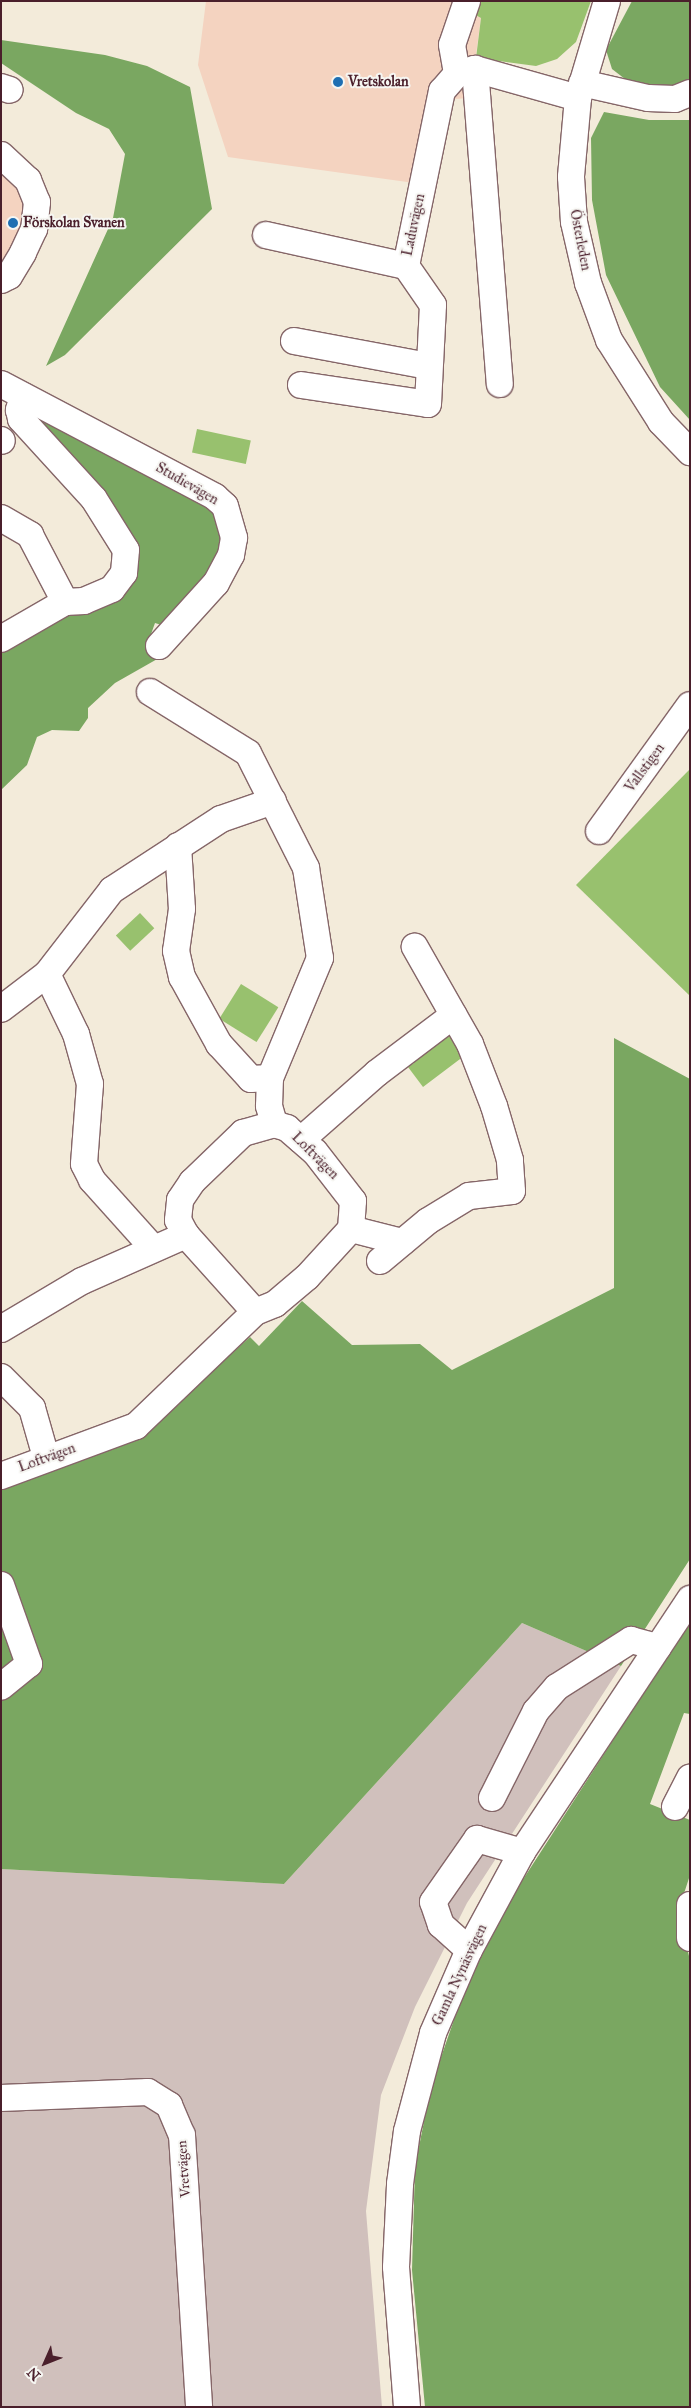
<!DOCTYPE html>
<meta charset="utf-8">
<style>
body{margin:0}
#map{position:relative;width:691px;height:2408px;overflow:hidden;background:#f3ebda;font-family:"IM FELL Great Primer",serif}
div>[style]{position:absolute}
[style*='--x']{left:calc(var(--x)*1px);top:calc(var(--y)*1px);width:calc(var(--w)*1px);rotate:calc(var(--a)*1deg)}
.built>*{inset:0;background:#f4d3c0}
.industrial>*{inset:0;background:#d0c0bc}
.green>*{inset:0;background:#98c16e;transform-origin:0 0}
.forest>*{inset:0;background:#7aa761}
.roads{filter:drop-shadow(1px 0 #856668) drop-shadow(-1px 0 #856668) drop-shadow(0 1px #856668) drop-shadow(0 -1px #856668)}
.minor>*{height:26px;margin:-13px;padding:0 13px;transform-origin:13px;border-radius:13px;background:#fff}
.dots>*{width:14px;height:14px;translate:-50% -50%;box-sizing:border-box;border:2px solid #f6f6f2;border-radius:50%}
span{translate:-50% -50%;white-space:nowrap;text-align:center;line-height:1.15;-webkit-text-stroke:4px #f6f6f2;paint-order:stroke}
.poi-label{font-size:14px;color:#4a1f2b;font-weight:700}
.left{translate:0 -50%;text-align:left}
.street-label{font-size:14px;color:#4a1f2b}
.frame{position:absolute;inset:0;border:2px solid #4a1f2b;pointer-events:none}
.north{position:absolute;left:20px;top:2338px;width:50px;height:50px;-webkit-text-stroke:4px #f6f6f2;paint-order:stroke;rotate:226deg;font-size:14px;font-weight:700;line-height:20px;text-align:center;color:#4a1f2b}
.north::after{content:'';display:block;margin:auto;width:18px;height:22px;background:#4a1f2b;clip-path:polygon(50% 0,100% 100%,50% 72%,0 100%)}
</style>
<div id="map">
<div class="built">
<div style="clip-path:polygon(206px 1px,450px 1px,481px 18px,470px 98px,439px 100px,436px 186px,228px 157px,198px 65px)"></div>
<div style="clip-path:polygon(1px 162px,30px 202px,21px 244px,1px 270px)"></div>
</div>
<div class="industrial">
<div style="clip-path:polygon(522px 1623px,621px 1666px,467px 1903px,415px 2007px,381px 2095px,366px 2211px,382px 2407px,1px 2407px,1px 1869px,284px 1884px)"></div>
</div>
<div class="green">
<div style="clip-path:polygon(450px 1px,591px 1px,576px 42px,557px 59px,536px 66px,476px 58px,481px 18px)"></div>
<div style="left:197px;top:429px;width:55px;height:24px;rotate:12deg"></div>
<div style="clip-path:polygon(690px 769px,690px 996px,576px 885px)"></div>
<div style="left:140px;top:913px;width:21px;height:33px;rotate:47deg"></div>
<div style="left:241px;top:984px;width:44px;height:41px;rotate:32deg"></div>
<div style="clip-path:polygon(448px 1027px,468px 1053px,423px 1087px,408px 1067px,414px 1063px,409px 1056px)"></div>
</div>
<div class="forest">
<div style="clip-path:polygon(632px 1px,690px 1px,690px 80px,664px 88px,625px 79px,612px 69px,606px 50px)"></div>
<div style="clip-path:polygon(1px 40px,105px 55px,147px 66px,190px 87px,212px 209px,65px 355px,46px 366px,113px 218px,125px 154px,109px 129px,76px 113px,1px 63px)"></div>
<div style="clip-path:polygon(604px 112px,649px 120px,690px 120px,690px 420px,660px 387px,606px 275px,592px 200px,591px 138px)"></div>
<div style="clip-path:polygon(27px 410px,193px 496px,213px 512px,222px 531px,223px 551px,168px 627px,155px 623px,150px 637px,159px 658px,115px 683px,88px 708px,88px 718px,79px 731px,52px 730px,37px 737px,27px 765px,1px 790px,1px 646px,133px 569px)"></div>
<div style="clip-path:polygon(614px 1038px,690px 1079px,690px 1559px,621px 1666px,522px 1623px,284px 1884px,1px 1869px,1px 1485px,135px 1441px,250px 1337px,259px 1346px,302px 1301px,352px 1345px,420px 1344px,452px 1370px,614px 1288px)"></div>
<div style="clip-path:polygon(690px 1621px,690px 1714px,684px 1713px,650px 1804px,690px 1820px,690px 1875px,678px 1912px,690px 1960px,690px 2407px,425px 2407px,412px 2270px,415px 2167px,431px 2086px,464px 1991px,511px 1898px)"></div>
</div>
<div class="roads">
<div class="minor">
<div style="--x:467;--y:1;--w:46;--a:108.8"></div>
<div style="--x:452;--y:45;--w:29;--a:80"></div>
<div style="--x:457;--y:74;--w:19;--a:-16"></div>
<div style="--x:475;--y:69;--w:107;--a:15.7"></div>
<div style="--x:607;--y:1;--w:101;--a:106.6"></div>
<div style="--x:578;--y:98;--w:79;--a:95.1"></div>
<div style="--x:571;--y:177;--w:45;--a:86.2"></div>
<div style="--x:574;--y:222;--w:63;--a:77.1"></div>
<div style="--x:588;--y:283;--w:61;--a:69.8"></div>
<div style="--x:609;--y:340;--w:97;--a:57.6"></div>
<div style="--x:661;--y:422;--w:42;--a:46"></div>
<div style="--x:475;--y:69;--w:316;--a:85.5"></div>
<div style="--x:582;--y:83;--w:68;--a:12.8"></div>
<div style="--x:648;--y:98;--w:27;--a:2"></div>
<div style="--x:675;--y:99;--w:16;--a:-22"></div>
<div style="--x:1;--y:87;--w:9;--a:18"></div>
<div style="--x:1;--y:155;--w:37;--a:43"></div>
<div style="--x:28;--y:180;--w:24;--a:68"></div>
<div style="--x:37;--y:202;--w:27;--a:96"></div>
<div style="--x:34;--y:229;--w:26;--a:115"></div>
<div style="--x:23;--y:253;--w:27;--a:121"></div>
<div style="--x:9;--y:276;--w:9;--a:153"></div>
<div style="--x:266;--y:235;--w:143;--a:12.5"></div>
<div style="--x:294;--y:341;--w:135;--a:10.6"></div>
<div style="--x:1;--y:384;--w:242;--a:27.8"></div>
<div style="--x:215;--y:497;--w:13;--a:42"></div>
<div style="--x:225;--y:506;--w:33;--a:74"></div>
<div style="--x:234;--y:538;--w:17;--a:100"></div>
<div style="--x:231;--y:555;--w:32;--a:118"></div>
<div style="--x:216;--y:583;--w:85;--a:132.1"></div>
<div style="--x:301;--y:385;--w:128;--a:8.5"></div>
<div style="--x:428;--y:404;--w:99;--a:-87.1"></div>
<div style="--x:433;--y:305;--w:47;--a:-124.7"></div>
<div style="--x:406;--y:266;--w:179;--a:-78.4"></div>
<div style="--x:442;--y:91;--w:23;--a:-49"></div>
<div style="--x:23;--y:396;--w:15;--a:106"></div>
<div style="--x:19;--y:410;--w:9;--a:77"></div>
<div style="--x:21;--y:419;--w:108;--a:47.6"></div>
<div style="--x:94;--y:499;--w:60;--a:57.9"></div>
<div style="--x:126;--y:550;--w:23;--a:95"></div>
<div style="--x:124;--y:573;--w:20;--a:127"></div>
<div style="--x:112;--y:589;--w:30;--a:157"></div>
<div style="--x:84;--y:601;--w:19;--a:177"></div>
<div style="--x:1;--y:440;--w:1;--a:45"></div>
<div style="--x:1;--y:518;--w:34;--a:30"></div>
<div style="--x:30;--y:535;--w:76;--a:62.4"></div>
<div style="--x:65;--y:602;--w:74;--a:150"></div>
<div style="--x:150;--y:692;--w:115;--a:31.9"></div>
<div style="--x:248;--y:753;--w:129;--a:63.2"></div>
<div style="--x:306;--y:868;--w:91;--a:81.2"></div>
<div style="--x:320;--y:958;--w:130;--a:112.6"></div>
<div style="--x:270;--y:1078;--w:28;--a:92"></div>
<div style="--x:269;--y:1106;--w:19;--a:74"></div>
<div style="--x:599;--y:831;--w:155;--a:-54.2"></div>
<div style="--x:178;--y:846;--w:63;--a:86.4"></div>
<div style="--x:182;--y:909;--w:42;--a:98.1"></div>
<div style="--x:176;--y:951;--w:27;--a:77"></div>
<div style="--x:182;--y:977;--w:77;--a:61.1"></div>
<div style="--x:219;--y:1044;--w:47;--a:47.6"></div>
<div style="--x:251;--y:1079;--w:19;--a:-3"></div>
<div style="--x:47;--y:974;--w:67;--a:64.2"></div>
<div style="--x:76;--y:1034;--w:52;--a:74.4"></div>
<div style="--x:90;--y:1084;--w:80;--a:94.3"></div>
<div style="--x:84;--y:1164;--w:18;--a:63"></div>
<div style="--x:92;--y:1180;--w:91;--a:48.1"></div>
<div style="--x:1;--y:1009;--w:58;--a:-37.3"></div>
<div style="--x:47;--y:974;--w:106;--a:-52.3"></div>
<div style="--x:112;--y:890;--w:130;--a:-33.1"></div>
<div style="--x:221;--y:819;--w:55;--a:-19.1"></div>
<div style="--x:301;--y:1140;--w:101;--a:-41.4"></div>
<div style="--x:377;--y:1073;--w:96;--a:-37"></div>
<div style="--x:351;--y:1229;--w:53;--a:14.3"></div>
<div style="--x:186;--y:1235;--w:17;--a:-118"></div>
<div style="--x:178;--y:1220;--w:20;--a:-84"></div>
<div style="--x:180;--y:1200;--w:22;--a:-56"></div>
<div style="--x:192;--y:1182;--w:71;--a:-43.9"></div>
<div style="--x:243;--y:1133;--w:32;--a:-16"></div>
<div style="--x:274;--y:1124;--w:14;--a:17"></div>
<div style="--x:287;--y:1128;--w:37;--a:41"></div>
<div style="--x:315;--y:1152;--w:62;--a:52.2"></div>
<div style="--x:353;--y:1201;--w:28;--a:94"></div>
<div style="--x:351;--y:1229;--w:65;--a:132.5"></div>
<div style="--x:307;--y:1277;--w:42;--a:139.8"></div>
<div style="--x:275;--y:1304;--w:22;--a:158"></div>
<div style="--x:380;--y:1261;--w:62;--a:-39.8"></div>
<div style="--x:428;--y:1221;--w:48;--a:-31.4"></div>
<div style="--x:469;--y:1196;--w:43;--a:-6.6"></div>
<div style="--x:512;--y:1191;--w:31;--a:-94"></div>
<div style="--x:510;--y:1160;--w:56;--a:-106.5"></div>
<div style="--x:494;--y:1106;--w:66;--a:-111.2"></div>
<div style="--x:470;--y:1044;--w:112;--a:-119.6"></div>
<div style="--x:1;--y:1329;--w:94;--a:-30.7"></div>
<div style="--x:82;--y:1281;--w:114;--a:-23.9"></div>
<div style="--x:186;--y:1235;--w:103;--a:48.1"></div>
<div style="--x:255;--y:1312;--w:165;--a:136.2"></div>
<div style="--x:136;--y:1426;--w:144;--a:159.7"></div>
<div style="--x:1;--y:1377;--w:44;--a:45"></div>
<div style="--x:32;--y:1408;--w:51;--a:74.1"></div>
<div style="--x:1;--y:1585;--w:84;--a:70.5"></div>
<div style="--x:29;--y:1664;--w:36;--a:141"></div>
<div style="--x:492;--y:1798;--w:97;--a:-63.2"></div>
<div style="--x:536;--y:1711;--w:32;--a:-49"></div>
<div style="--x:557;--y:1687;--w:88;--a:-32.4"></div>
<div style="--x:631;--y:1640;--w:28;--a:15"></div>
<div style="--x:675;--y:1807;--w:33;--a:-63"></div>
<div style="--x:690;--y:1905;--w:33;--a:90"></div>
<div style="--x:469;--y:1950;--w:38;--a:-138"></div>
<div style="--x:441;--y:1925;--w:24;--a:-109"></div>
<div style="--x:433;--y:1902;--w:77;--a:-55.1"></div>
<div style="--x:477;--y:1839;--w:47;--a:16.1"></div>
<div style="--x:1;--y:2098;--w:147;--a:-2.3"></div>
<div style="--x:148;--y:2092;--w:25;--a:32"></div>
<div style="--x:169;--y:2105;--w:33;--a:67"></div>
<div style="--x:182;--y:2135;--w:273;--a:86.4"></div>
<div style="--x:407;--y:2407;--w:140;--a:-94.5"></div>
<div style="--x:396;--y:2267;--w:83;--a:-87.2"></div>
<div style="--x:400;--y:2184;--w:53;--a:-82.5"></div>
<div style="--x:407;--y:2131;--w:101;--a:-75.1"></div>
<div style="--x:433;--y:2033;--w:90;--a:-66.6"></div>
<div style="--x:469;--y:1950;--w:111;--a:-61.6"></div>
<div style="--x:522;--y:1852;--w:304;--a:-56.4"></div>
</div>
</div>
<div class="dots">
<div style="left:338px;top:82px;background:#1f6fb2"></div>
<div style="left:13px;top:223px;background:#1f6fb2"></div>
</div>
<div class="poi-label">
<span class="left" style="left:348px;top:82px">Vretskolan</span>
<span class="left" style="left:23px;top:223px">Förskolan Svanen</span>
</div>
<div class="street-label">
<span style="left:414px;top:225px;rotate:-78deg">Laduvägen</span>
<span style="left:580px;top:240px;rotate:79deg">Österleden</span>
<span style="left:187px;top:484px;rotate:30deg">Studievägen</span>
<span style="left:645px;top:768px;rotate:-54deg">Vallstigen</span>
<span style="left:315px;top:1156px;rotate:45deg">Loftvägen</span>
<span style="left:47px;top:1458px;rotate:-20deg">Loftvägen</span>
<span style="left:460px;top:1975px;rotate:-65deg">Gamla Nynäsvägen</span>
<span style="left:184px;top:2169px;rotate:-94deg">Vretvägen</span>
</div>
<div class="frame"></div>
<div class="north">N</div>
</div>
